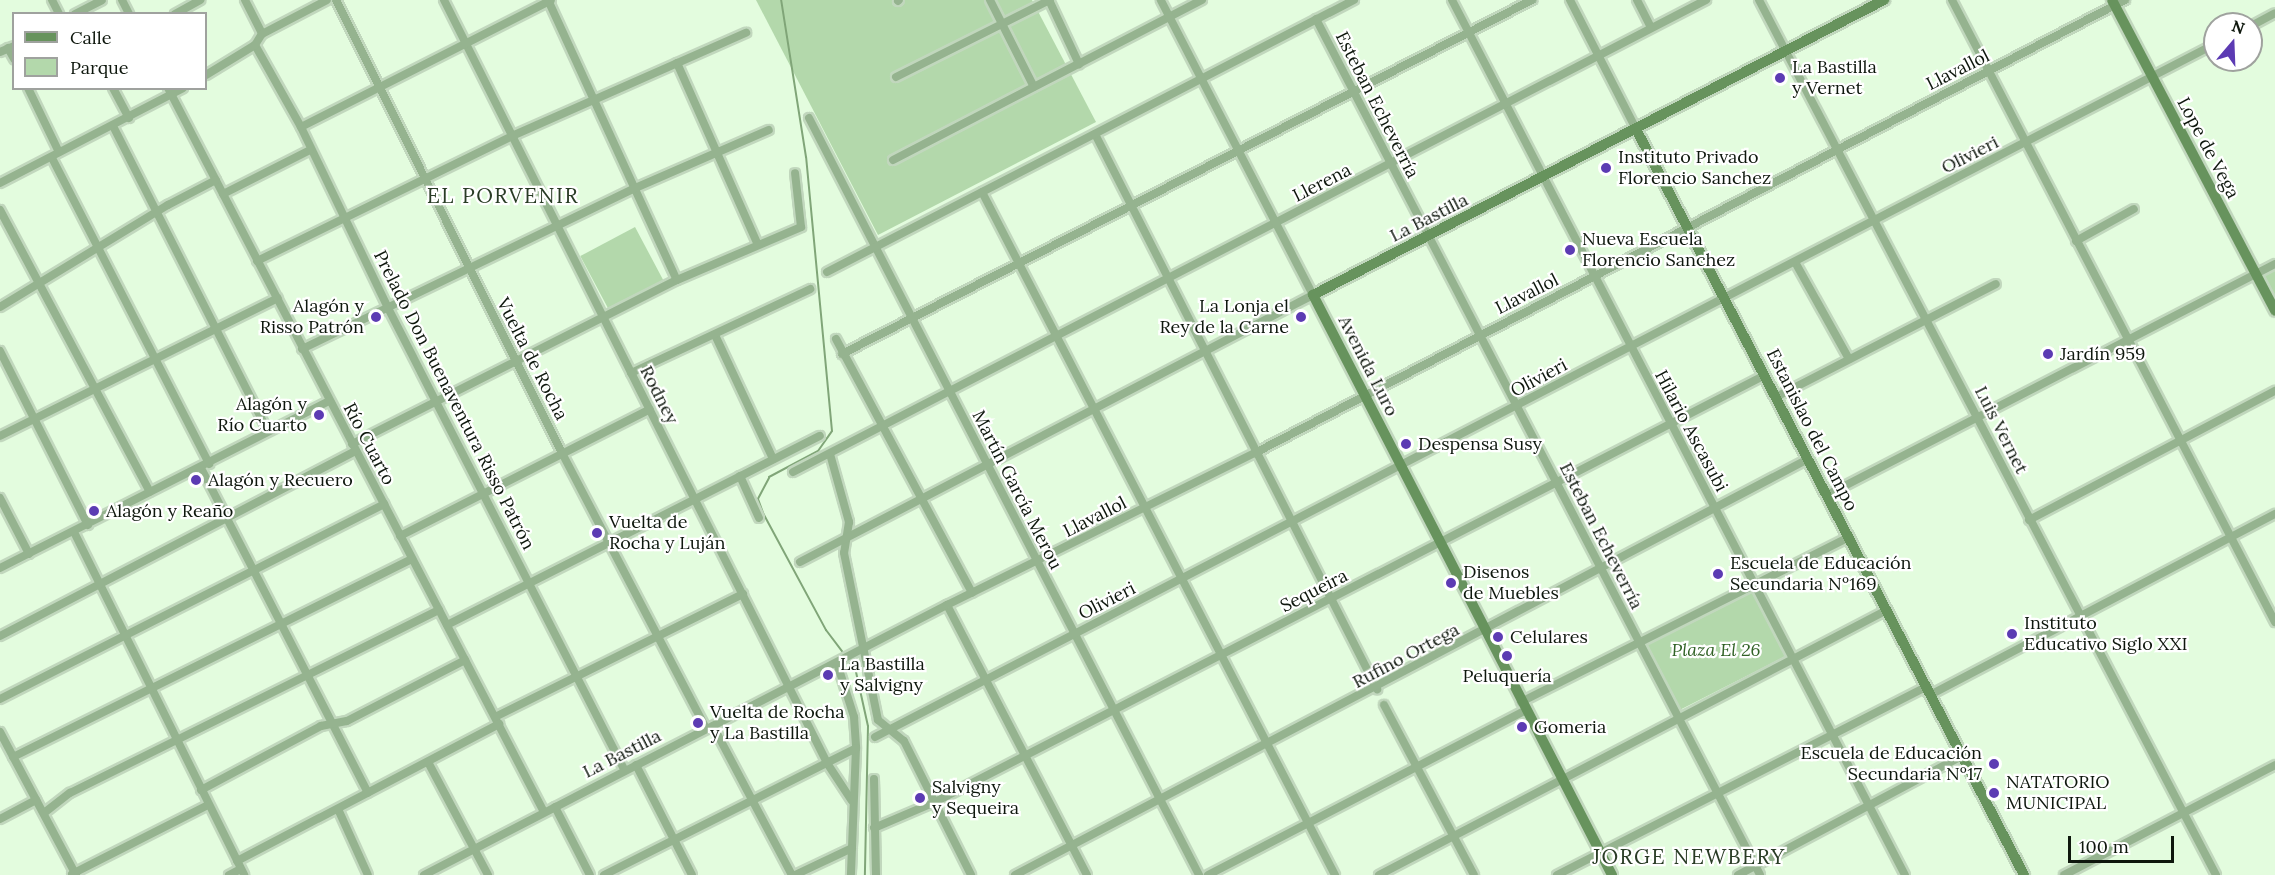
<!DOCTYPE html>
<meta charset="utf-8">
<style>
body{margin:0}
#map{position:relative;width:2275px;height:875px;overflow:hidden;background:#e3fcde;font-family:Lora,serif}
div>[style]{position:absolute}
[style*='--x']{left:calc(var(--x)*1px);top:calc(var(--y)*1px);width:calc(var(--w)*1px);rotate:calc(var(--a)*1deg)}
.green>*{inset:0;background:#b3d8ab;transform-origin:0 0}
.stream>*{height:2px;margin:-1px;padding:0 1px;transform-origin:1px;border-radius:1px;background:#80a578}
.roads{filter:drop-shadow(2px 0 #c1d7bd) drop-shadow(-2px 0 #c1d7bd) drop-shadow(0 2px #c1d7bd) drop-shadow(0 -2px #c1d7bd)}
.street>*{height:8px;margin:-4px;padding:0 4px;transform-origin:4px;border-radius:4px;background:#95b38f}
.secondary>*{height:10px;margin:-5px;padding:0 5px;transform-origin:5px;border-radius:5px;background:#67935d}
.dots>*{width:16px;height:16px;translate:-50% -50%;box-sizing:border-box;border:3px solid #fff;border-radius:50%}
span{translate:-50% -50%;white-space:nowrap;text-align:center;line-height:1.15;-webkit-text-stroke:4.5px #fff;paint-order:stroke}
.poi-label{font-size:18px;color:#0e170d}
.left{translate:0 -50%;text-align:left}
.right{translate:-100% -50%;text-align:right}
.street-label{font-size:18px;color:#0e170d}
.park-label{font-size:18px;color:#316226;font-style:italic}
.quarter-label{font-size:21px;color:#293c25;letter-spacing:1.5px}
.legend{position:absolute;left:12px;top:12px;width:195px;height:78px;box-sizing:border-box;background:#fff;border:2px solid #9fa29e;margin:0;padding:8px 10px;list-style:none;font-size:18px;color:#0e170d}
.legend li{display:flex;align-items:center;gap:12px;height:30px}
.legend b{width:30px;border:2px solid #9fa29e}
.north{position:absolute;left:2203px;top:12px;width:60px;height:60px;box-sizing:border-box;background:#fff;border:2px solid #9fa29e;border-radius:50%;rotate:19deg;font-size:16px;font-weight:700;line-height:24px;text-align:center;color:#0e170d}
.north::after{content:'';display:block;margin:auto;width:21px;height:27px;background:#5c3bb3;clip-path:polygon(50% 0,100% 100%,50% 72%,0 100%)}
.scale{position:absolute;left:2068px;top:836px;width:106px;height:27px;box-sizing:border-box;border:3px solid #0e170d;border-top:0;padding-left:8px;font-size:18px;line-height:21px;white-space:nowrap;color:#0e170d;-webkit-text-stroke:4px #fff;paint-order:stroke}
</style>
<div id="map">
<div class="green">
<div style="clip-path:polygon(756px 0,1032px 0,1096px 122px,878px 235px)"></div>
<div style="left:635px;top:227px;width:62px;height:62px;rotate:62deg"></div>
<div style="clip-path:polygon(2275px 268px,2275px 302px,2261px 276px)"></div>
<div style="left:1752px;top:589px;width:75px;height:120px;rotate:63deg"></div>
</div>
<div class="stream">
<div style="--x:769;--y:477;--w:55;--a:-28"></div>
<div style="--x:818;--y:451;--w:24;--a:-55"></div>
<div style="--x:832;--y:431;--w:275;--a:-95.4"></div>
<div style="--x:806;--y:157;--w:159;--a:-99"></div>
<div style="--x:769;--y:478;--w:24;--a:118"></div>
<div style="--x:758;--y:499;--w:15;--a:70"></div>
<div style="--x:763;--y:513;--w:133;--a:61.7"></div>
<div style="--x:826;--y:630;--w:30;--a:53"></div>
<div style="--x:847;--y:659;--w:16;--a:55"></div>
<div style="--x:856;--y:672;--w:55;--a:77.5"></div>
<div style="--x:868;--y:726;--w:149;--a:91.2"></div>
</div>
<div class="roads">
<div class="street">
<div style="--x:52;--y:0;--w:16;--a:63"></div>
<div style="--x:122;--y:0;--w:16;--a:63"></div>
<div style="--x:245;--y:0;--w:38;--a:63"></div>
<div style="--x:336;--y:0;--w:506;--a:63.49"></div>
<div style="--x:562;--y:453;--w:311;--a:62.4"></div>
<div style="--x:444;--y:0;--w:854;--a:63.34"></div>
<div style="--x:827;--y:763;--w:45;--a:56.7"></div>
<div style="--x:548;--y:0;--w:308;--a:65.3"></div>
<div style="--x:990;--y:0;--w:97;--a:63.2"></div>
<div style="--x:1049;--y:0;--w:71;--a:64.9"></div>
<div style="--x:1452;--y:0;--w:985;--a:62.63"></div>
<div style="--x:1570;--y:0;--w:145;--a:62.9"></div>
<div style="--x:1637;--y:0;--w:31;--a:63"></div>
<div style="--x:1759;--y:0;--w:987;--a:62.42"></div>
<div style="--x:1952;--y:0;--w:701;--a:62.56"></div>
<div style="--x:898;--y:1;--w:1;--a:-45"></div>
<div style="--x:75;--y:14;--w:30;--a:-27"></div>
<div style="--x:175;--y:14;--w:29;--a:-29"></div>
<div style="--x:1316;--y:19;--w:964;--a:62.58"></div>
<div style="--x:2251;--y:26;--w:27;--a:-28"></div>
<div style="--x:255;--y:45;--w:94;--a:60.7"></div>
<div style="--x:301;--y:127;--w:199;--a:64.3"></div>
<div style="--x:387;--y:306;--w:522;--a:62.9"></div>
<div style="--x:8;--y:48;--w:13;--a:61"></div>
<div style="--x:0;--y:52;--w:15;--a:-23"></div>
<div style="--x:677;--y:63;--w:199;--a:66"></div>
<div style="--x:206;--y:75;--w:57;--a:-31.5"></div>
<div style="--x:255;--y:45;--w:13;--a:-58"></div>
<div style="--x:262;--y:34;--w:73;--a:-27.6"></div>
<div style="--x:896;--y:77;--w:172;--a:-26.6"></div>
<div style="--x:28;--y:88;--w:71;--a:64.2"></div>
<div style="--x:113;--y:88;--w:34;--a:62"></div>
<div style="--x:168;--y:88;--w:816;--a:62.56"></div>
<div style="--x:809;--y:118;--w:852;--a:62.74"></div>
<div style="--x:113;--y:126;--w:342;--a:63.1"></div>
<div style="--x:301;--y:127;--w:280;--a:-26.9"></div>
<div style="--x:1095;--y:134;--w:623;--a:63.06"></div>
<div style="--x:52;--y:158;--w:344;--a:62.8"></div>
<div style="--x:893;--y:160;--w:348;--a:-27.4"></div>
<div style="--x:0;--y:183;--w:206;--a:-27.4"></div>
<div style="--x:982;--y:192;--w:769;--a:62.67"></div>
<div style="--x:223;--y:194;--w:97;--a:-26.8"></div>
<div style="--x:0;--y:210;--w:319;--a:62"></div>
<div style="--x:2076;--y:241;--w:66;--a:-28.9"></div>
<div style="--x:257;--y:261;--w:284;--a:-26.1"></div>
<div style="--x:512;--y:136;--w:256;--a:-23.8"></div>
<div style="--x:1795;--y:262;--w:111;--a:60.9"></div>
<div style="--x:827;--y:272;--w:593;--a:-27.3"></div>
<div style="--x:0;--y:307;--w:197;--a:-31.3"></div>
<div style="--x:168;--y:205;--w:54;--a:-27.5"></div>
<div style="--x:715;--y:335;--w:137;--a:64.9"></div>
<div style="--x:836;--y:339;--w:288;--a:61.8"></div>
<div style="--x:302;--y:349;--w:368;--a:-25.8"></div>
<div style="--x:633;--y:189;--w:148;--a:-23.5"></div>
<div style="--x:0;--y:351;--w:195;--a:63.2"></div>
<div style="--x:842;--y:354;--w:776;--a:-27.16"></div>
<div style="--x:631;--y:373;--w:198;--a:-25.1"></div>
<div style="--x:1776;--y:397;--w:247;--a:-27.2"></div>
<div style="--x:0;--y:436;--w:310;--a:-26.4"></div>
<div style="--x:352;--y:444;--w:364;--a:-26.8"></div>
<div style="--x:677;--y:280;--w:135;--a:-23.1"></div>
<div style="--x:801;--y:227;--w:54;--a:-96.3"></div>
<div style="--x:830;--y:454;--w:71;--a:74.4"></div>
<div style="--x:849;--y:522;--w:31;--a:99"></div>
<div style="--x:844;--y:553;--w:170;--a:78.5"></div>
<div style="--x:878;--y:720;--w:33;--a:39"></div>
<div style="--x:904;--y:741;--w:150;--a:63.4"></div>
<div style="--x:201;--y:468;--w:365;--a:62.8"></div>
<div style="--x:793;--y:472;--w:1028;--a:-27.34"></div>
<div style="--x:740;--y:476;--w:46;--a:65.7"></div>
<div style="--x:1827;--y:495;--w:504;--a:-27.28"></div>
<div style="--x:0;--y:498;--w:63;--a:62.6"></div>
<div style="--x:2029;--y:520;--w:278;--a:-27.7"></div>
<div style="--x:74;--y:532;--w:383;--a:63.6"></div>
<div style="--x:400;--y:536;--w:280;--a:-26.9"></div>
<div style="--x:800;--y:562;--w:578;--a:-27.5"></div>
<div style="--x:1313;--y:295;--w:332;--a:-117.3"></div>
<div style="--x:0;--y:568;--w:369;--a:-26.9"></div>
<div style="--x:947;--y:605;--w:304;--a:62.6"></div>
<div style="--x:447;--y:625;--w:418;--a:-26.9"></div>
<div style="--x:0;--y:636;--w:401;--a:-27.5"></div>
<div style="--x:837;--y:663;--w:57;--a:72.5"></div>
<div style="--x:854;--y:717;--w:31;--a:86"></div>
<div style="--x:856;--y:748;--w:127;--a:92.3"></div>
<div style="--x:1930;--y:695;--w:390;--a:-27.7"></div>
<div style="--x:0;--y:699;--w:431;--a:-26.9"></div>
<div style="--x:1521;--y:702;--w:367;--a:-26.7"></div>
<div style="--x:1384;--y:705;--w:192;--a:62.1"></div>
<div style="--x:495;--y:717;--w:277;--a:-26.4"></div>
<div style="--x:713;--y:726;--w:169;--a:62.1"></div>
<div style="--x:0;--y:732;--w:162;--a:62"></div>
<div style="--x:875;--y:737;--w:1509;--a:-27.35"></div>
<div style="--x:13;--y:757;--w:445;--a:-26.4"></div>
<div style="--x:428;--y:762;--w:128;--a:62"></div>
<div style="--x:636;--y:765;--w:123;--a:63"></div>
<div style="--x:874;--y:779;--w:96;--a:88.8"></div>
<div style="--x:201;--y:790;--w:136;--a:-28.1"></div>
<div style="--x:321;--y:726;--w:26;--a:-11"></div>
<div style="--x:347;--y:721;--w:133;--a:-27.3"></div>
<div style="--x:555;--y:807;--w:76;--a:62.8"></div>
<div style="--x:338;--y:809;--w:72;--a:65.6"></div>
<div style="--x:44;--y:813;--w:33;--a:-38"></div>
<div style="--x:70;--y:793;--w:412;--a:-26.4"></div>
<div style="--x:0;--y:819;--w:41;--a:-27.8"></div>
<div style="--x:874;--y:828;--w:66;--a:-23.1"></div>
<div style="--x:935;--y:802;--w:933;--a:-27.22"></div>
<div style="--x:237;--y:861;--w:296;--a:-27.6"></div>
<div style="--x:72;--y:874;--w:153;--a:-26.9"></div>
<div style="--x:229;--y:875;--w:13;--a:-27"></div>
<div style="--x:424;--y:875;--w:589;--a:-27.31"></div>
<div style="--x:947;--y:605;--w:343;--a:-26.3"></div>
<div style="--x:1255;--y:453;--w:981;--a:-27.51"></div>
<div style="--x:604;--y:875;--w:282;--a:-26.7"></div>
<div style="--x:795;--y:875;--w:63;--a:-25.3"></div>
<div style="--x:1015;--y:875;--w:895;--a:-27.68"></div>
<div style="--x:1208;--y:875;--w:358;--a:-27.4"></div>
<div style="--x:1379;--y:875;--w:573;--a:-27.55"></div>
<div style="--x:1557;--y:875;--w:414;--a:-27"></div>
<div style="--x:1738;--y:875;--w:254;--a:-28"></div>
<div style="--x:2064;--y:875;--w:238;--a:-27.5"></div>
</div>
<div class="secondary">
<div style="--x:2112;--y:0;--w:351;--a:62.3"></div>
<div style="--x:1636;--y:129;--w:841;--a:62.52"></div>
<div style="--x:1612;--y:875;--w:653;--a:-117.27"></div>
<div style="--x:1313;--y:295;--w:643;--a:-27.32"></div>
</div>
</div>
<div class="dots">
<div style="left:1780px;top:78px;background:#5c3bb3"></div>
<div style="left:1606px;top:168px;background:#5c3bb3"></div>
<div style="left:1570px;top:250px;background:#5c3bb3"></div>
<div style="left:376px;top:317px;background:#5c3bb3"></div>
<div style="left:1301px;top:317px;background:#5c3bb3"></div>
<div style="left:2048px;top:354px;background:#5c3bb3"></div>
<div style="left:319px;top:415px;background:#5c3bb3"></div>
<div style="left:1406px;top:444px;background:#5c3bb3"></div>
<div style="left:196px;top:480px;background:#5c3bb3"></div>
<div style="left:94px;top:511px;background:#5c3bb3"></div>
<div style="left:597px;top:533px;background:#5c3bb3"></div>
<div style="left:1718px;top:574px;background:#5c3bb3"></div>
<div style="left:1451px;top:583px;background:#5c3bb3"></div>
<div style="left:2012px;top:634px;background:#5c3bb3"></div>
<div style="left:1498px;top:637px;background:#5c3bb3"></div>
<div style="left:1507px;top:656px;background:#5c3bb3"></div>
<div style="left:828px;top:675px;background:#5c3bb3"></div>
<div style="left:698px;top:723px;background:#5c3bb3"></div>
<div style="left:1522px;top:727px;background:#5c3bb3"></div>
<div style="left:1994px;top:764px;background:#5c3bb3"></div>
<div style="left:1994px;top:793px;background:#5c3bb3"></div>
<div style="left:920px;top:798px;background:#5c3bb3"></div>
</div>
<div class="poi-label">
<span class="left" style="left:1792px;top:78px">La Bastilla<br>y Vernet</span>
<span class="left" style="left:1618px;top:168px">Instituto Privado<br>Florencio Sanchez</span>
<span class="left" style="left:1582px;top:250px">Nueva Escuela<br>Florencio Sanchez</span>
<span class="right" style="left:364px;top:317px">Alagón y<br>Risso Patrón</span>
<span class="right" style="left:1289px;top:317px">La Lonja el<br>Rey de la Carne</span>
<span class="left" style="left:2060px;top:354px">Jardín 959</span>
<span class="right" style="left:307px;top:415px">Alagón y<br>Río Cuarto</span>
<span class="left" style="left:1418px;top:444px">Despensa Susy</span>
<span class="left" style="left:208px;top:480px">Alagón y Recuero</span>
<span class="left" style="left:106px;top:511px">Alagón y Reaño</span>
<span class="left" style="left:609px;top:533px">Vuelta de<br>Rocha y Luján</span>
<span class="left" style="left:1730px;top:574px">Escuela de Educación<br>Secundaria Nº169</span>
<span class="left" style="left:1463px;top:583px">Disenos<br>de Muebles</span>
<span class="left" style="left:2024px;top:634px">Instituto<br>Educativo Siglo XXI</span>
<span class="left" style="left:1510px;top:637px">Celulares</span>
<span class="left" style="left:840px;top:675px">La Bastilla<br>y Salvigny</span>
<span style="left:1507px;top:676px">Peluquería</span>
<span class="left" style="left:710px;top:723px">Vuelta de Rocha<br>y La Bastilla</span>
<span class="left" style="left:1534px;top:727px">Gomeria</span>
<span class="right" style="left:1982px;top:764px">Escuela de Educación<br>Secundaria Nº17</span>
<span class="left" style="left:2006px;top:793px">NATATORIO<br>MUNICIPAL</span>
<span class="left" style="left:932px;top:798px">Salvigny<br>y Sequeira</span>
</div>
<div class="street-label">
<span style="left:1958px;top:70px;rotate:-27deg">Llavallol</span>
<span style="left:1377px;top:105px;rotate:63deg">Esteban Echeverría</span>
<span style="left:2208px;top:148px;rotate:62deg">Lope de Vega</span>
<span style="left:1970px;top:155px;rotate:-27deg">Olivieri</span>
<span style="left:1322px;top:183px;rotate:-27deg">Llerena</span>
<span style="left:1429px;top:218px;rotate:-27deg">La Bastilla</span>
<span style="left:1527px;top:294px;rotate:-27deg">Llavallol</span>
<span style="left:532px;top:359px;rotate:63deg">Vuelta de Rocha</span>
<span style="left:1368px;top:366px;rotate:63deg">Avenida Luro</span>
<span style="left:1539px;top:378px;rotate:-28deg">Olivieri</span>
<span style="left:659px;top:395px;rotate:63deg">Rodney</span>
<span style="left:454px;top:400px;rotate:63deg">Prelado Don Buenaventura Risso Patrón</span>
<span style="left:1812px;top:430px;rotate:63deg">Estanislao del Campo</span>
<span style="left:2001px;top:430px;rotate:63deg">Luis Vernet</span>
<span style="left:1691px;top:431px;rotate:62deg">Hilario Ascasubi</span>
<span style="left:369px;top:444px;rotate:62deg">Río Cuarto</span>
<span style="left:1017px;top:490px;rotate:63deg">Martín García Merou</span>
<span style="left:1095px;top:517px;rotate:-27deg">Llavallol</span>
<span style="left:1601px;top:536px;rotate:63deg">Esteban Echeverría</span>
<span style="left:1314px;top:591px;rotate:-27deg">Sequeira</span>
<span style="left:1107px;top:601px;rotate:-27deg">Olivieri</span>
<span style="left:1406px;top:656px;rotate:-28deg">Rufino Ortega</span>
<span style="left:622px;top:754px;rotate:-27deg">La Bastilla</span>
</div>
<div class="park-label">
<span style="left:1716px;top:650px">Plaza El 26</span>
</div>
<div class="quarter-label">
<span style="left:503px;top:196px">EL PORVENIR</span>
<span style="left:1689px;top:857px">JORGE NEWBERY</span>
</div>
<ul class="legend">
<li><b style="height:8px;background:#67935d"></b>Calle</li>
<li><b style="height:16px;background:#b3d8ab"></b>Parque</li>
</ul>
<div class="north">N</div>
<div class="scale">100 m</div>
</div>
